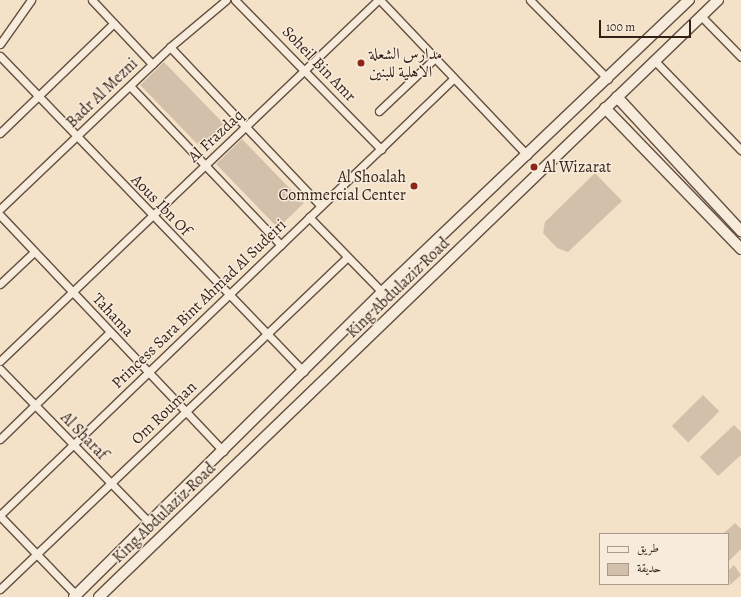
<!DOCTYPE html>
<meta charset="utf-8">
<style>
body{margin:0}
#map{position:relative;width:741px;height:597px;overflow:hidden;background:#f3e1c8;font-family:Alegreya,Amiri,serif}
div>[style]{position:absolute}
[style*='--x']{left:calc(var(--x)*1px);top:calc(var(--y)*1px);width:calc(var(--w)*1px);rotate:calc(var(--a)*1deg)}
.green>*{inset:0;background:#d3c0aa;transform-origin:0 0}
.roads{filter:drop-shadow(1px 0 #645042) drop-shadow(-1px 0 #645042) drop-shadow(0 1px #645042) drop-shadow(0 -1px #645042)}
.street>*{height:7px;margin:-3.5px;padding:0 3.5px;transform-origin:3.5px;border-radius:3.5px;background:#f7ecdb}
.secondary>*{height:10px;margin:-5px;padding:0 5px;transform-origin:5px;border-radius:5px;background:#f7ecdb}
.dots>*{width:11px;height:11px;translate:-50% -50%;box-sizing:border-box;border:2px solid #f7ecdb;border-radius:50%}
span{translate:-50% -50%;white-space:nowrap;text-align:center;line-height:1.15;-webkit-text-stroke:3px #f7ecdb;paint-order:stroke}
.poi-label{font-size:16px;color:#341f16}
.left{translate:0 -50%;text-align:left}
.right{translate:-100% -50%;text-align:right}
.street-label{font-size:16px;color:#341f16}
.legend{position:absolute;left:599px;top:533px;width:130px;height:52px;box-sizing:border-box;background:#f7ecdb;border:1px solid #a99a8c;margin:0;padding:5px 7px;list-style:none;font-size:12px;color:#341f16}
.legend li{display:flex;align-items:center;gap:8px;height:20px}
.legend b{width:20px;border:1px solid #a99a8c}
.scale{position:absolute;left:599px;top:20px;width:92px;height:18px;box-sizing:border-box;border:2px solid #341f16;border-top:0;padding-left:5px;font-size:12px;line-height:14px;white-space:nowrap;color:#341f16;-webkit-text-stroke:3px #f7ecdb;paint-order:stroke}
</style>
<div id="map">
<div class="green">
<div style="left:164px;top:62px;width:87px;height:33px;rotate:46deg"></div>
<div style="left:242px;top:139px;width:89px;height:36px;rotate:46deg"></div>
<div style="clip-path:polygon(595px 173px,622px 201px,568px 252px,557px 248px,543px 233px,545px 222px)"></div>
<div style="left:703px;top:395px;width:23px;height:44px;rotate:45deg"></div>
<div style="clip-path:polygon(734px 425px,741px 432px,741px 455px,718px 476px,700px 457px)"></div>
<div style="clip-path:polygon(735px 523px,741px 529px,741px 549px,728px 562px,728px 534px,723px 534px)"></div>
<div style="clip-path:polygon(734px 565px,741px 575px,730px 585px,728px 571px)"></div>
</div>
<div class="roads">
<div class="street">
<div style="--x:92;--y:0;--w:88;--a:46.8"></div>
<div style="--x:235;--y:0;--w:209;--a:45.6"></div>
<div style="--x:380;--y:0;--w:214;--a:46.5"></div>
<div style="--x:530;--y:0;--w:111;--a:45.4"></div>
<div style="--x:701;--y:16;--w:57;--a:45.7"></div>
<div style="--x:0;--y:44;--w:54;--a:-54.8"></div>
<div style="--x:170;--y:47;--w:219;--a:46.5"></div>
<div style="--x:0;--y:56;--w:438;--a:46.1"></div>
<div style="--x:655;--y:61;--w:124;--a:46"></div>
<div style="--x:130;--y:86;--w:219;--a:46.5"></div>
<div style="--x:379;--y:111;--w:76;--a:-43.4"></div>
<div style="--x:0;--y:133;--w:158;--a:-44"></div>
<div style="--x:0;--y:209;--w:235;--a:-43.6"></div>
<div style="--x:170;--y:47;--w:73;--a:-40"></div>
<div style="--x:0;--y:215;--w:325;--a:46.6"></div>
<div style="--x:309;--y:217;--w:105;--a:45.8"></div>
<div style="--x:0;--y:284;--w:47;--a:-43.3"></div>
<div style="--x:0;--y:361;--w:523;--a:-43.68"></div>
<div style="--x:0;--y:369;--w:214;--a:45.8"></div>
<div style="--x:0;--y:439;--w:153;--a:-44.2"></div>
<div style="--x:0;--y:515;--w:629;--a:-43.9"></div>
<div style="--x:0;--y:516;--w:110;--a:46.1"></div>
<div style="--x:0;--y:589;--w:480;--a:-43.7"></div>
</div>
<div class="secondary">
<div style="--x:617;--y:97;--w:183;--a:47.2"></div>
<div style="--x:605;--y:108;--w:196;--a:46"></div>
<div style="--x:74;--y:597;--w:433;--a:-44.7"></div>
<div style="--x:382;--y:292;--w:424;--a:-43.6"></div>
<div style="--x:99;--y:597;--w:860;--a:-43.96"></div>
</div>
</div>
<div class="dots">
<div style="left:361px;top:63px;background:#8f2418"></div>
<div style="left:534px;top:167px;background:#8f2418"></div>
<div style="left:414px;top:186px;background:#8f2418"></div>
</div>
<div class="poi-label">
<span class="left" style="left:369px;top:63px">مدارس الشعلة<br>الاهلية للبنين</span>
<span class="left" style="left:543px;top:167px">Al Wizarat</span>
<span class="right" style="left:406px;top:186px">Al Shoalah<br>Commercial Center</span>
</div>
<div class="street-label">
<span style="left:319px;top:64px;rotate:46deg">Soheil Bin Amr</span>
<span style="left:102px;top:93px;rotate:-44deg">Badr Al Mezni</span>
<span style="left:216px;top:136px;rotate:-43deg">Al Frazdaq</span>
<span style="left:161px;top:205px;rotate:46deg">Aous Ibn Of</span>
<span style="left:398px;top:288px;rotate:-44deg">King Abdulaziz Road</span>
<span style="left:199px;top:304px;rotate:-44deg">Princess Sara Bint Ahmad Al Sudeiri</span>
<span style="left:113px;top:315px;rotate:47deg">Tahama</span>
<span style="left:164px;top:413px;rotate:-44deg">Om Rouman</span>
<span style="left:84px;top:436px;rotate:46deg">Al Sharaf</span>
<span style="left:164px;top:513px;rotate:-44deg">King Abdulaziz Road</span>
</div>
<ul class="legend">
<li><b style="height:5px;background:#f7ecdb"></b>طريق</li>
<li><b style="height:11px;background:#d3c0aa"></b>حديقة</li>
</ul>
<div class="scale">100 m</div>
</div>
